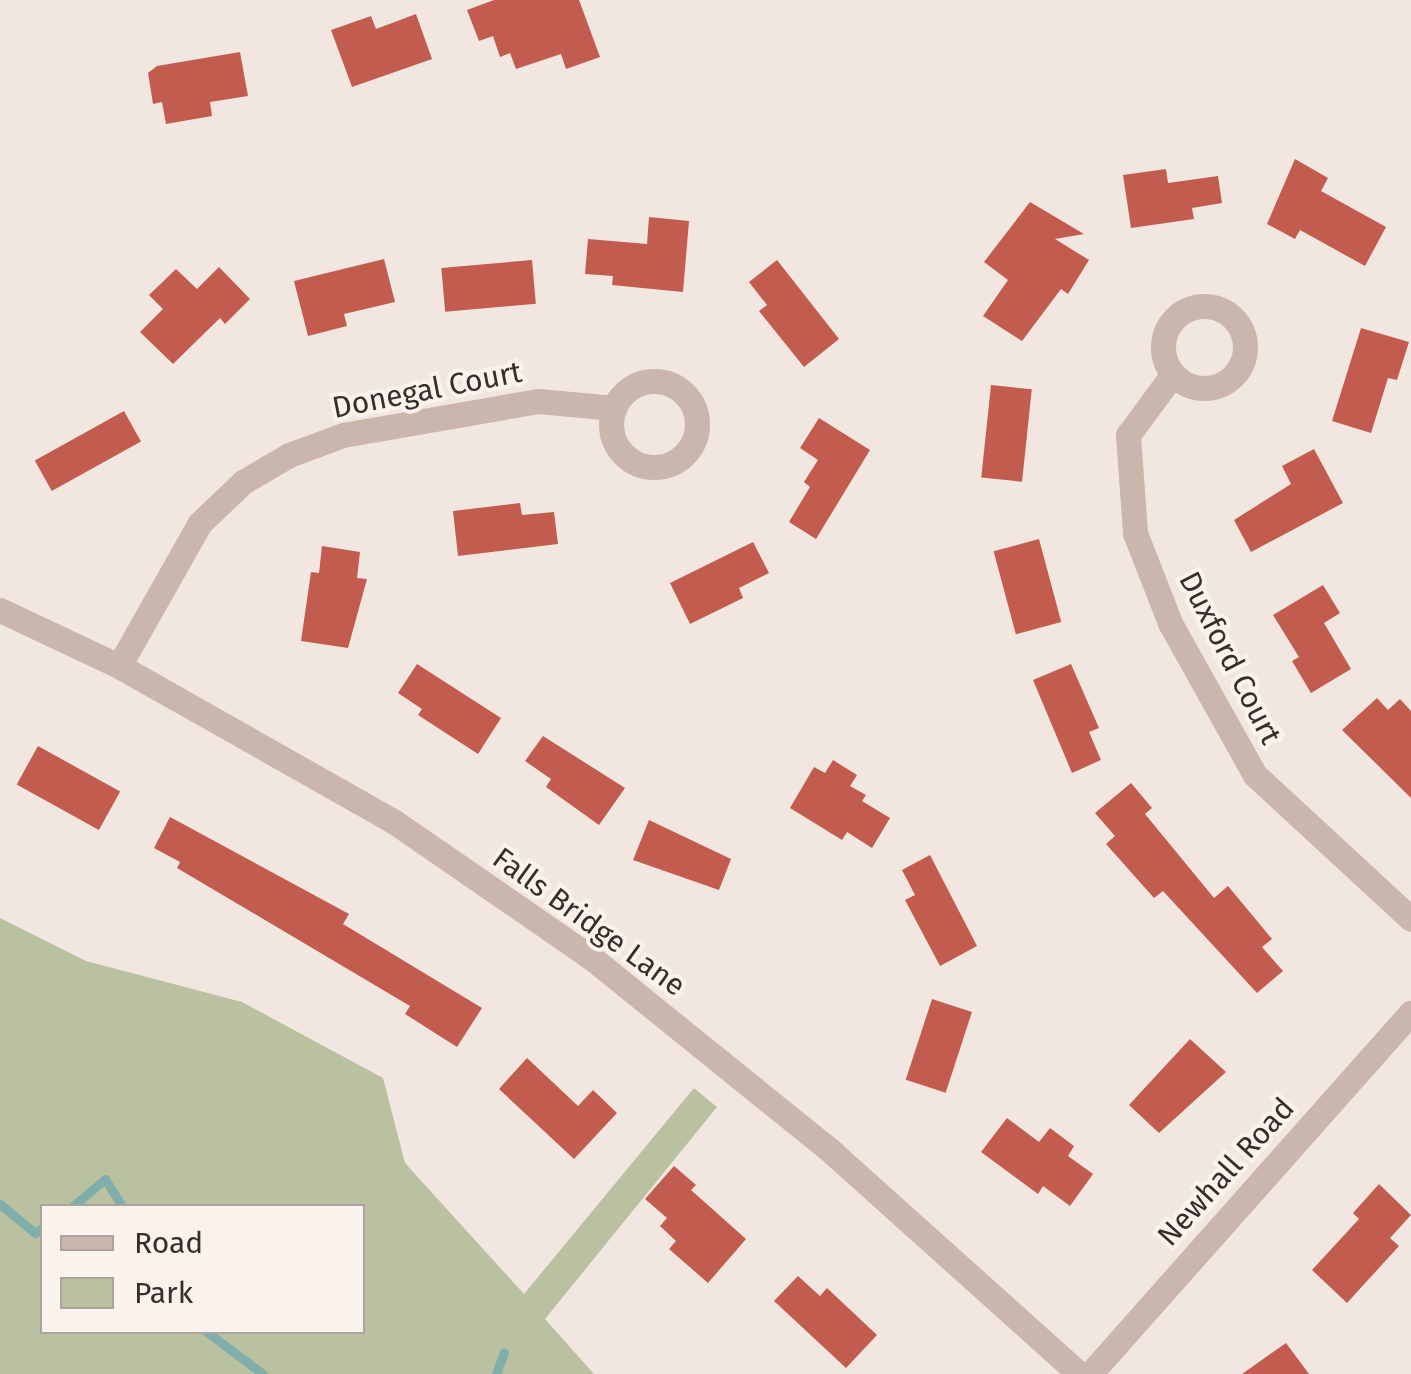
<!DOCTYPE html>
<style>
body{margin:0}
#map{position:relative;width:1411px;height:1374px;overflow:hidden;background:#f2e7e0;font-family:"Fira Sans",sans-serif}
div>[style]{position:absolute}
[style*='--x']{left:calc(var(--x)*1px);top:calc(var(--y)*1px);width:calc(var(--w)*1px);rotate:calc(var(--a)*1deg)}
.green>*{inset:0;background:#bac1a0}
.stream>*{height:9px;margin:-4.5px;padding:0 4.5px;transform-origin:4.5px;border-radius:4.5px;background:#7faeab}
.building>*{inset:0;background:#c25c4e;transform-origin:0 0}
.street>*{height:25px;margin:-12.5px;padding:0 12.5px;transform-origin:12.5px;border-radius:12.5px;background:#cab6ac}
.street>.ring{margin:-12.5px;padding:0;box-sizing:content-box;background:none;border:25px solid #cab6ac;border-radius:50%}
span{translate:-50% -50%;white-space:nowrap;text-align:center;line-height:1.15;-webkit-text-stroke:8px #faf2ec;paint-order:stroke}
.street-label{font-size:30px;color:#382d2a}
.legend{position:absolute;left:40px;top:1204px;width:325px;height:130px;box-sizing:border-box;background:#faf2ec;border:2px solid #aca39e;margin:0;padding:12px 18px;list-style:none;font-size:30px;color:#382d2a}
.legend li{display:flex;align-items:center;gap:20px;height:50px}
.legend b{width:50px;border:2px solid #aca39e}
</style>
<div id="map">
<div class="green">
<div style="clip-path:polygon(evenodd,0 918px,86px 961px,242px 1002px,383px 1078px,405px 1163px,524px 1294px,694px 1088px,717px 1107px,545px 1319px,594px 1374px,0 1374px,0 918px,362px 1206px,362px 1332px,42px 1332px,42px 1206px,362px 1206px)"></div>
</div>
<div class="stream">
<div style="--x:0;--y:1204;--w:45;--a:39.6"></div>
<div style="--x:35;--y:1233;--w:9;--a:-36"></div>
<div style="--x:73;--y:1206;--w:42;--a:-40.2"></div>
<div style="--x:105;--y:1179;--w:32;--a:58"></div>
<div style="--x:207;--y:1332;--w:70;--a:36.9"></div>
<div style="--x:496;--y:1374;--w:23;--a:-70"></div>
</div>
<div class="building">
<div style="clip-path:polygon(494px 0,579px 0,600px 57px,566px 69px,561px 54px,516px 69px,510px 53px,500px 57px,493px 36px,479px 41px,467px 10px)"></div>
<div style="clip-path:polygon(416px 14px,432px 59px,352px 87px,331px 30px,371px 16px,376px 29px)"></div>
<div style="clip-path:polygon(240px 52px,248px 96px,210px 102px,212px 116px,166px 124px,162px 102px,153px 104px,148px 73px,157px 66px)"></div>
<div style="clip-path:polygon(1295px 159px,1328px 178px,1321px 191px,1386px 227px,1365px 266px,1300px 230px,1295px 239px,1267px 224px)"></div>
<div style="clip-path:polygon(1166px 169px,1168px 183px,1218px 176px,1222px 203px,1192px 208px,1194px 219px,1131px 228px,1123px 175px)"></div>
<div style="clip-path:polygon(1030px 202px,1084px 234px,1055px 239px,1089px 260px,1068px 294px,1061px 289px,1022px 341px,983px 316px,1008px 280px,984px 262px)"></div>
<div style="clip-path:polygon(649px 217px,689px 221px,683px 292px,612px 285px,613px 276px,585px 274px,588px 239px,647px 244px)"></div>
<div style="clip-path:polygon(384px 259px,395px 302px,344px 314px,347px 326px,308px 336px,294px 281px)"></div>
<div style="left:532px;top:260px;width:44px;height:91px;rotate:85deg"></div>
<div style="clip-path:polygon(777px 260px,839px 339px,804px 367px,759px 311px,767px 305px,749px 282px)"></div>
<div style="clip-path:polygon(219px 267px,250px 299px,225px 324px,220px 318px,173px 364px,140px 332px,163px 309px,149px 295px,176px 269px,197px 289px)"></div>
<div style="clip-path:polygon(1361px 328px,1409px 342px,1397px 380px,1388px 378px,1371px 433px,1332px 421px)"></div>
<div style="left:991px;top:385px;width:41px;height:93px;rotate:6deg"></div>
<div style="left:124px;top:411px;width:35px;height:102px;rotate:61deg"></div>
<div style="clip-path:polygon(819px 418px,870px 450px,816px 539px,789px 522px,810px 487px,804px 482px,818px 460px,800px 448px)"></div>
<div style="clip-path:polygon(1314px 449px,1343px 503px,1251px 552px,1234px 520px,1291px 484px,1282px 466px)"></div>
<div style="clip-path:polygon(520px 503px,522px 515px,554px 512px,558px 544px,458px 556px,453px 511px)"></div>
<div style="left:1039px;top:539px;width:86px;height:47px;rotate:75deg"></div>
<div style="clip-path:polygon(753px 542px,769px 573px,739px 588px,743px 598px,690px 624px,670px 583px)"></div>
<div style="clip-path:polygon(322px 546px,360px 552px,357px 578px,367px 579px,348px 648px,301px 641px,311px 572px,319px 573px)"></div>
<div style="clip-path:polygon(1323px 585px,1340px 613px,1324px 623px,1351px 669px,1311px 693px,1292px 661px,1299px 657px,1273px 615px)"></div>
<div style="clip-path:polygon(417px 664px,501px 718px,478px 754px,418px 715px,422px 709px,398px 693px)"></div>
<div style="clip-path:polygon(1071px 664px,1099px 728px,1089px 732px,1101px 760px,1072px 773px,1033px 680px)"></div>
<div style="clip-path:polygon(1377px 698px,1388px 710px,1400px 699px,1411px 711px,1411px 798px,1342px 730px)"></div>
<div style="clip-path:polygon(543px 736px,625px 788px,599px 825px,546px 787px,551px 779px,525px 761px)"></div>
<div style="left:38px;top:746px;width:94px;height:44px;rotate:29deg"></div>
<div style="clip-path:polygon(833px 760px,857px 775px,850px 786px,866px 795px,862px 801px,890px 818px,872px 848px,847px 832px,842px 840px,790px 808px,814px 767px,825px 773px)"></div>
<div style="clip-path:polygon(1131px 783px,1152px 808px,1145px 814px,1214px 898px,1228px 886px,1272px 939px,1262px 947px,1283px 971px,1257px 993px,1163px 891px,1154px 898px,1106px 844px,1115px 836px,1095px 813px)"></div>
<div style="clip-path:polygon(170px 817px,349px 914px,343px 924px,482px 1008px,457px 1047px,405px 1014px,410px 1006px,177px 868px,180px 862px,154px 848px)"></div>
<div style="clip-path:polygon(649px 820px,731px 859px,719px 890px,633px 860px)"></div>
<div style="clip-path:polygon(930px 855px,977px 946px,940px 966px,905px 900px,915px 895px,902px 870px)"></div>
<div style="left:932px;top:999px;width:42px;height:85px;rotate:18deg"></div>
<div style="clip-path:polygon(1190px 1039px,1226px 1072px,1159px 1133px,1129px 1105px)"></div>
<div style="clip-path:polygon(527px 1058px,578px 1106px,593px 1090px,617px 1113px,574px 1159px,499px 1089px)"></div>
<div style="clip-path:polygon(1007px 1118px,1039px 1142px,1050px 1128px,1074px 1146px,1068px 1156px,1093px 1174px,1070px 1206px,1043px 1186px,1038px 1194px,981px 1152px)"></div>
<div style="clip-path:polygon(674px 1166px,696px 1185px,691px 1190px,746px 1239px,708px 1283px,669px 1249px,676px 1241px,660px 1226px,667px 1218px,645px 1199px)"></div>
<div style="clip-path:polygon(1379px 1184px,1411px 1215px,1390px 1238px,1399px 1246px,1347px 1303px,1312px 1270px,1359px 1219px,1353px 1213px)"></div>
<div style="clip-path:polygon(798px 1276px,820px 1296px,827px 1288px,877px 1335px,846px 1368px,774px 1301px)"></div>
<div style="clip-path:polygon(1286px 1343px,1309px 1374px,1242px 1374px)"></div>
</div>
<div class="street">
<div class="ring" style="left:1163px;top:306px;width:57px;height:57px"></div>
<div style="--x:1173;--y:374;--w:76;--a:126.4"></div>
<div style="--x:1128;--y:435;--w:98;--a:85.9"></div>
<div style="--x:1135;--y:533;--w:97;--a:68.7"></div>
<div style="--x:1170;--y:623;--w:174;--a:60.8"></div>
<div style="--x:1255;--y:775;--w:212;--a:42.7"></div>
<div class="ring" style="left:611px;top:381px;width:61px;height:61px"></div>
<div style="--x:0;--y:610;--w:132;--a:25.2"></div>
<div style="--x:119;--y:666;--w:318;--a:29.5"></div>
<div style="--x:396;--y:823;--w:239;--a:34.6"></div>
<div style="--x:593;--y:959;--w:309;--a:38.9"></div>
<div style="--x:833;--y:1153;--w:331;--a:41.9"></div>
<div style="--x:119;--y:666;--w:164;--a:-60.5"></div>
<div style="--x:200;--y:523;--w:59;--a:-43.6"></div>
<div style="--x:243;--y:482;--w:53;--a:-30.4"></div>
<div style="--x:289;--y:455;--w:58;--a:-20.3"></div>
<div style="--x:343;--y:435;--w:198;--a:-9.9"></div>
<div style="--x:538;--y:401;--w:77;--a:5.2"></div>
<div style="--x:1090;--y:1374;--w:483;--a:-48.4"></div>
</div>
<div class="street-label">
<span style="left:427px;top:390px;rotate:-11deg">Donegal Court</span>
<span style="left:1230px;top:658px;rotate:63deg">Duxford Court</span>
<span style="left:589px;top:922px;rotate:36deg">Falls Bridge Lane</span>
<span style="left:1226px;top:1172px;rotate:-48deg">Newhall Road</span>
</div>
<ul class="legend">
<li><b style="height:12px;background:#cab6ac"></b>Road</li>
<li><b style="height:28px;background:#bac1a0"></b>Park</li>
</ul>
</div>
